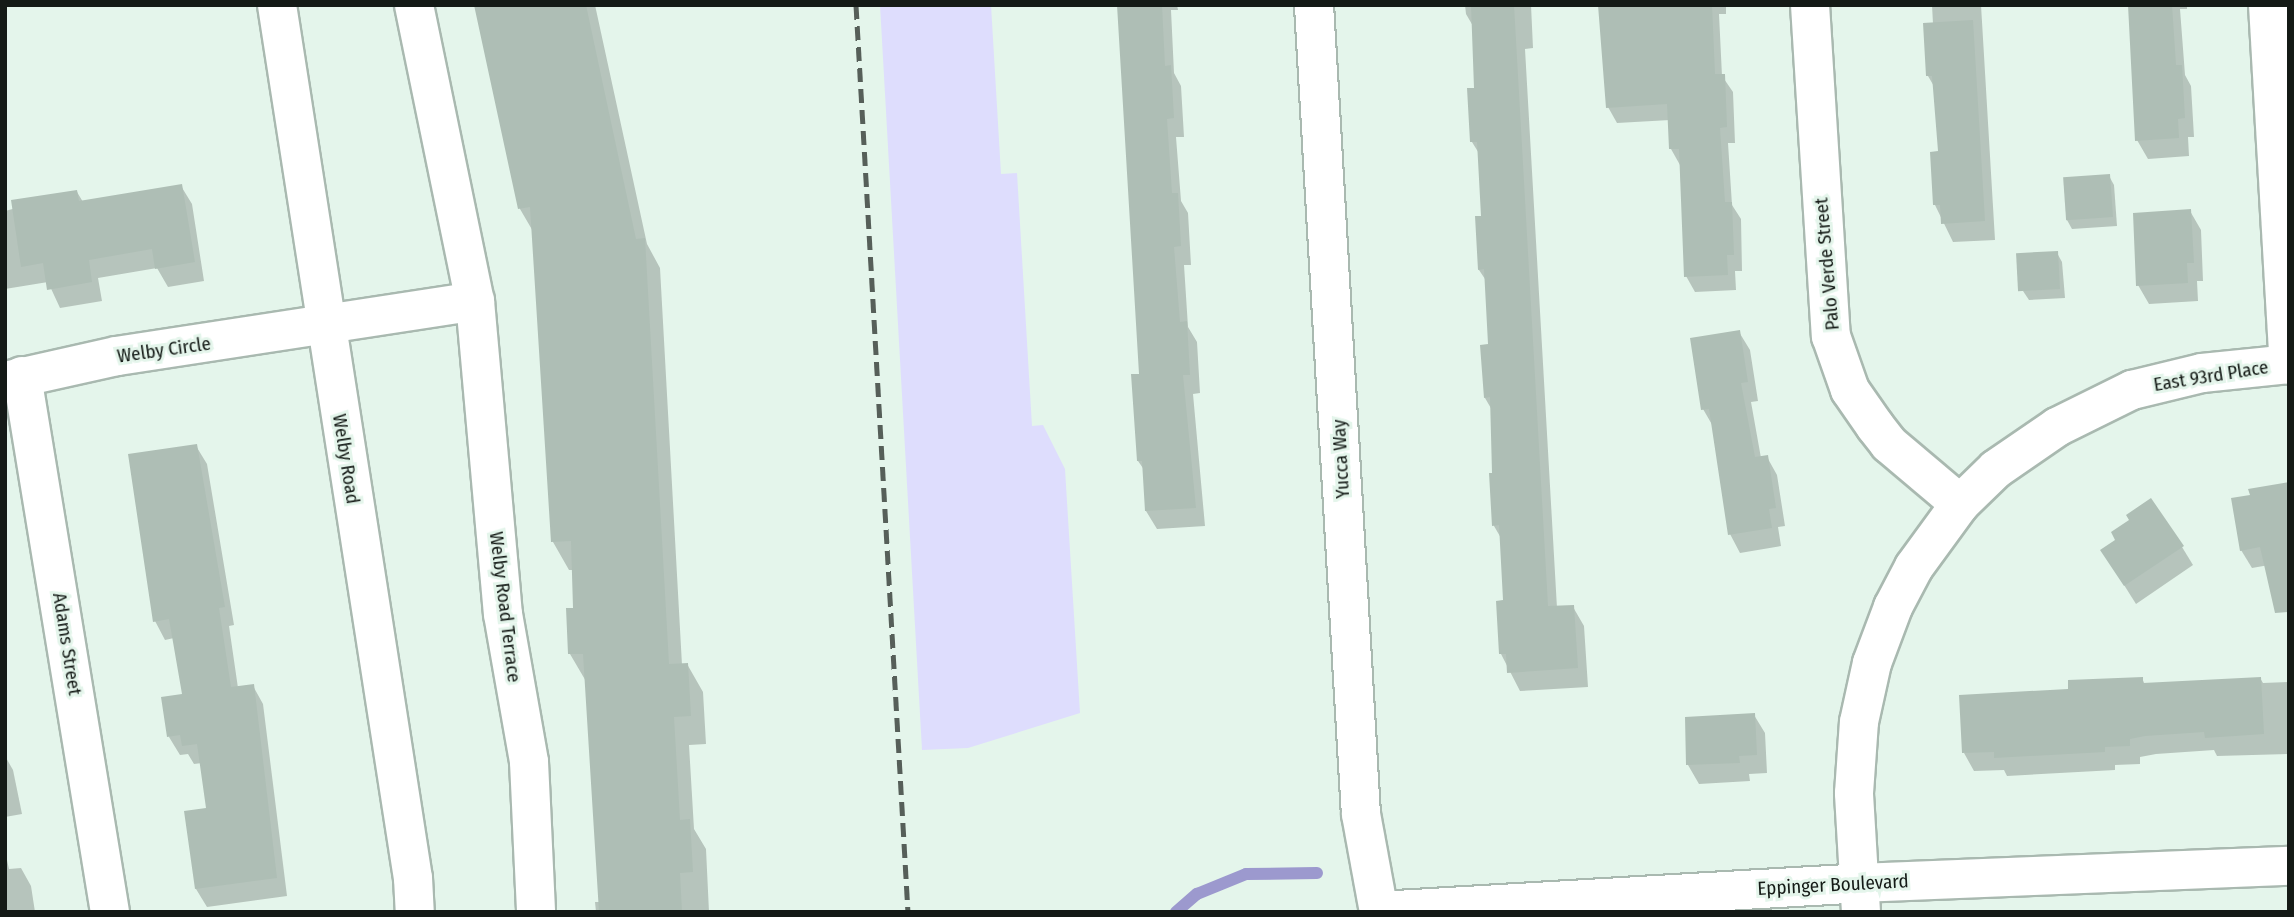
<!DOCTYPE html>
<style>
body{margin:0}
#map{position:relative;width:2294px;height:917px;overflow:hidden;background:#e4f5eb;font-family:"Fira Sans Condensed",sans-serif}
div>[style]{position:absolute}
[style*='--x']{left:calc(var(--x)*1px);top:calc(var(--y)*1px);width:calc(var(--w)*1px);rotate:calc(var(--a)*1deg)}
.green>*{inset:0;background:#deddfd}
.shadow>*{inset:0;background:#0003}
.stream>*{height:12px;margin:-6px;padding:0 6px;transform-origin:6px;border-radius:6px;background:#9c99ce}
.building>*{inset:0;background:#aebeb5;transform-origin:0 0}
.roads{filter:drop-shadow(2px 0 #a9b9b0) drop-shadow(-2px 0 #a9b9b0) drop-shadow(0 2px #a9b9b0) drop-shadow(0 -2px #a9b9b0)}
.minor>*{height:38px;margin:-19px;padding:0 19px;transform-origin:19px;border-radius:19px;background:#fff}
.rail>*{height:5px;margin-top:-2.5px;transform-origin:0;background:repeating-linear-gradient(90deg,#565f59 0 14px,transparent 0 21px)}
span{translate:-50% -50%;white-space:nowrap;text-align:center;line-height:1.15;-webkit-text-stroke:6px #e4f5eb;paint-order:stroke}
.street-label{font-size:19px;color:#141a16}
.frame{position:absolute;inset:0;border:7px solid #141a16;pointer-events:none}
</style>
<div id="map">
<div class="green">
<div style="clip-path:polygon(880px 5px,991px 5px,1001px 174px,1017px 173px,1032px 426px,1043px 425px,1065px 469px,1080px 713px,968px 748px,922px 750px)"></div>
</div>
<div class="shadow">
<div style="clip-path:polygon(476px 5px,595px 5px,647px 244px,660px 268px,682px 665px,687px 664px,703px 692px,706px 744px,689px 745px,694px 829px,706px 849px,709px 912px,596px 912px,595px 902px,600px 902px,587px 683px,570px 654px,574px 610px,573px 570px,569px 570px,553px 542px,534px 233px,520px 209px)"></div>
<div style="clip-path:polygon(1119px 5px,1177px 5px,1178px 10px,1171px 10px,1174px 73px,1181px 86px,1184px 137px,1176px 137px,1181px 201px,1188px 213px,1191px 265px,1184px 265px,1188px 327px,1197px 342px,1200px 393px,1193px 394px,1205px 526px,1157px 529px,1146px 511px,1145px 471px,1138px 461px,1141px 376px)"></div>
<div style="clip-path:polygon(1465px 5px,1531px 5px,1533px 48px,1525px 49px,1557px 608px,1573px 607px,1584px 626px,1588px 687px,1520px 691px,1501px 654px,1504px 602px,1501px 538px,1494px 526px,1492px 410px,1485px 398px,1490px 346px,1487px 282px,1479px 270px,1483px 218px,1480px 155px,1472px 142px,1476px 90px,1473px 26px,1466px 14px)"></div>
<div style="clip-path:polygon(1600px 5px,1726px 5px,1726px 14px,1719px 14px,1722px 76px,1733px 92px,1735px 143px,1728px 143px,1732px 205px,1741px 219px,1742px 271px,1735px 271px,1736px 290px,1695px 292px,1686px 276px,1680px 165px,1671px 149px,1670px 120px,1617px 123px,1608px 107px)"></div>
<div style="clip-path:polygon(1932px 5px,1981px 5px,1995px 240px,1953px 242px,1935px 205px,1940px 153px,1935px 88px,1928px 76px,1933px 24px)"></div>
<div style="clip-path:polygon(2129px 5px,2187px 5px,2187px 9px,2180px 9px,2185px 75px,2191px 86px,2194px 137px,2188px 137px,2189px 156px,2148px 159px,2137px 140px)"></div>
<div style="clip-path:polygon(2109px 176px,2114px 185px,2117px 226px,2072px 229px,2067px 220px)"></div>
<div style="clip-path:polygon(181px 186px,192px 204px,204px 281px,168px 287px,157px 268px,98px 278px,102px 301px,60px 308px,48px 282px,5px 289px,5px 211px,77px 192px,83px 202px)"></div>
<div style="clip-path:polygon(2190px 211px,2201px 230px,2203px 281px,2197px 281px,2198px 301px,2149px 304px,2138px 285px)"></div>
<div style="clip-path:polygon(2057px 253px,2062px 262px,2065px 298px,2029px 300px,2023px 291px)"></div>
<div style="clip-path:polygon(1739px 332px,1750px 350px,1758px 401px,1751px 402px,1761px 458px,1767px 457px,1777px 475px,1785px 526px,1778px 527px,1781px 546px,1740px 553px,1730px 534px,1714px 428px,1703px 409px)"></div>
<div style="clip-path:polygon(196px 446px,207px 464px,234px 625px,229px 626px,238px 688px,253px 686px,263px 704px,287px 896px,207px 907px,196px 889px,208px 810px,202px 763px,194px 764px,188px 754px,180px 755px,169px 737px,184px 696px,174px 638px,165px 640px,155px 621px)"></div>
<div style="clip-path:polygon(2252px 496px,2269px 565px,2252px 568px,2241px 550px)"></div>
<div style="clip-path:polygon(2117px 540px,2182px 547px,2193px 565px,2136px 604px,2102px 550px)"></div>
<div style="clip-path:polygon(2142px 678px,2145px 685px,2260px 678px,2263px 683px,2289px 682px,2289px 754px,2217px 756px,2214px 750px,2156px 754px,2140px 757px,2140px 764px,2115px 765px,2115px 770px,2007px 776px,2004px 770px,1974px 771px,1964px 753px,2070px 690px)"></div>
<div style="clip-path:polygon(1754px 715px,1765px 733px,1767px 773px,1749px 774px,1750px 781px,1699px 784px,1688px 765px,1686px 718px)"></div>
<div style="clip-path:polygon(5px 756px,13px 770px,22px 814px,5px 817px)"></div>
<div style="clip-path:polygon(5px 851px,9px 869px,21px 868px,31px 886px,35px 912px,5px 912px)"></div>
</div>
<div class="stream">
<div style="--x:1176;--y:912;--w:28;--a:-41"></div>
<div style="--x:1197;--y:894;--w:53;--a:-22.2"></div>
<div style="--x:1246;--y:874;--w:71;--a:-0.8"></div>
</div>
<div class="building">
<div style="clip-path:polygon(474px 5px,586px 5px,636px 239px,645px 238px,669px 664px,688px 663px,691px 716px,674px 717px,680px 820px,690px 819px,693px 872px,680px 873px,682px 912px,599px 912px,583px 654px,568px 654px,566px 608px,573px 608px,571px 541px,551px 542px,530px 207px,518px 209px)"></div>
<div style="clip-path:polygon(1117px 5px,1162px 5px,1165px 66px,1171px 65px,1174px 118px,1167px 119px,1172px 193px,1178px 193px,1181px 246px,1174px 247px,1180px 322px,1187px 321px,1190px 375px,1183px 375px,1196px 508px,1145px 511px,1142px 461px,1137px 461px,1131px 374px,1139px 374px)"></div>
<div style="clip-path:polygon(1471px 5px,1514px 5px,1548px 606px,1574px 605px,1578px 668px,1507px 673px,1506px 654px,1499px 654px,1496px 601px,1503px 600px,1499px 525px,1492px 526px,1489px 473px,1492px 473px,1490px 397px,1484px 398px,1480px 345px,1488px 344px,1484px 269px,1478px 270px,1475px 216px,1481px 216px,1477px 142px,1470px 142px,1467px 88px,1474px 88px)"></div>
<div style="clip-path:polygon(1598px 5px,1712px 5px,1715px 74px,1725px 74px,1727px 127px,1720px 128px,1725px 202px,1732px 202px,1734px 255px,1727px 255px,1728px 275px,1684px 277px,1679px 149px,1669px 149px,1667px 104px,1606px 108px)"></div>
<div style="clip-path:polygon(2128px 5px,2172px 5px,2176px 65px,2182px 65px,2185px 118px,2178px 119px,2179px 138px,2135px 141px)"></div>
<div style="clip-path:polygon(1973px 20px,1985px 221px,1941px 224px,1940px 205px,1933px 205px,1930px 152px,1938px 151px,1932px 76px,1926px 76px,1923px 23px)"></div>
<div style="left:2110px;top:174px;width:43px;height:47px;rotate:86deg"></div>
<div style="clip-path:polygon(182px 184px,195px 262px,155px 269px,152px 249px,89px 260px,92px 282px,47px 290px,43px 263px,21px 267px,11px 200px,77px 190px,79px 201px)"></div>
<div style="clip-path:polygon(2191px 209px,2194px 263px,2187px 263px,2188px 283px,2136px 286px,2133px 213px)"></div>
<div style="left:2058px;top:251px;width:38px;height:42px;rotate:87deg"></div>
<div style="clip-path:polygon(1740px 330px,1748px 382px,1741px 383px,1755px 457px,1768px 455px,1776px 508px,1769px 509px,1772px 528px,1728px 535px,1709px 409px,1701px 410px,1690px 338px)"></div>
<div style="clip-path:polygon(197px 444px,225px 607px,219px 608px,231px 687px,254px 684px,277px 878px,195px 889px,184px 811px,206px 808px,197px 744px,182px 746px,180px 735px,167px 737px,161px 697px,182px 694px,169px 619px,153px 622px,128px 454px)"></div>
<div style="clip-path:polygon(2289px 482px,2289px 612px,2275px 613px,2260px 547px,2240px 551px,2231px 498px,2250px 495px,2248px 489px)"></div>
<div style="clip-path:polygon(2151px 498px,2184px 546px,2124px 586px,2100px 550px,2115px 540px,2111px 532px,2129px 520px,2126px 515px)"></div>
<div style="clip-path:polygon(2143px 677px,2143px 683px,2261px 677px,2264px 734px,2205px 738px,2204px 732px,2145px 736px,2130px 739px,2130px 746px,2105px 747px,2105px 752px,1994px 758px,1994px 752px,1962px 753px,1959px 695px,2068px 689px,2068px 680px)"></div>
<div style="clip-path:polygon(1755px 713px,1757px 755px,1739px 756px,1740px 763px,1686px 765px,1685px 717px)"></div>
</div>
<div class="roads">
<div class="minor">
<div style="--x:277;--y:5;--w:884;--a:81.15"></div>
<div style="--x:413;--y:878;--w:34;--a:87"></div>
<div style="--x:414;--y:5;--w:302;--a:78.4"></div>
<div style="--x:475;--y:301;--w:314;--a:84.9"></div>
<div style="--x:503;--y:614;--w:150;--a:80"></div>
<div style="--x:529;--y:762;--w:150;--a:87.3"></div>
<div style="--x:1314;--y:5;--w:810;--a:86.68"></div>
<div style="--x:1361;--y:814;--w:100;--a:79.6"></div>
<div style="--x:1810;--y:5;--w:332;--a:86.4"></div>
<div style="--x:1831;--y:336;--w:57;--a:70.6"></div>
<div style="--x:1850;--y:390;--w:44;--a:55.2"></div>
<div style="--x:1875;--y:426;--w:23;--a:52"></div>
<div style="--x:1889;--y:444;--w:93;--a:40.2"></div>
<div style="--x:2268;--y:5;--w:360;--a:86.7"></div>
<div style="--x:22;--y:376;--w:543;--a:80.68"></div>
<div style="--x:5;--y:381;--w:115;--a:-12.6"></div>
<div style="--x:117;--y:356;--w:362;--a:-8.7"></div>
<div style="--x:1379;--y:911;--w:481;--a:-3.3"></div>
<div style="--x:1859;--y:883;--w:430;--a:-2.3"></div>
<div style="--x:1861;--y:912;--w:119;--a:-93.4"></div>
<div style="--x:1854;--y:793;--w:71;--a:-86"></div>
<div style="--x:1859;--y:722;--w:60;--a:-77.6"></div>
<div style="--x:1872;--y:663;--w:60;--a:-69.4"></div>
<div style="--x:1893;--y:607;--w:45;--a:-62.3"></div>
<div style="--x:1914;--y:567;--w:78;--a:-53.9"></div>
<div style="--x:1960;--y:504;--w:50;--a:-44.2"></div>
<div style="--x:1996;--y:469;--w:74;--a:-34.5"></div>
<div style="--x:2057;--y:427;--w:84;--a:-26.3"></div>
<div style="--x:2132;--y:390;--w:72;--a:-13.7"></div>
<div style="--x:2202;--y:373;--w:87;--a:-5.9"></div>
</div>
</div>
<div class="rail">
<div style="--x:856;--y:5;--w:908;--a:86.72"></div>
</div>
<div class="street-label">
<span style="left:1827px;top:264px;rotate:-95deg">Palo Verde Street</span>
<span style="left:164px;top:350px;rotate:-8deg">Welby Circle</span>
<span style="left:2211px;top:376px;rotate:-9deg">East 93rd Place</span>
<span style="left:346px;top:459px;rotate:81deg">Welby Road</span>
<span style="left:1341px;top:459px;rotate:-93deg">Yucca Way</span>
<span style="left:505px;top:607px;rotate:83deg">Welby Road Terrace</span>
<span style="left:67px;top:644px;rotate:81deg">Adams Street</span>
<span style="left:1833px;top:885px;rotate:-3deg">Eppinger Boulevard</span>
</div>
<div class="frame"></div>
</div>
